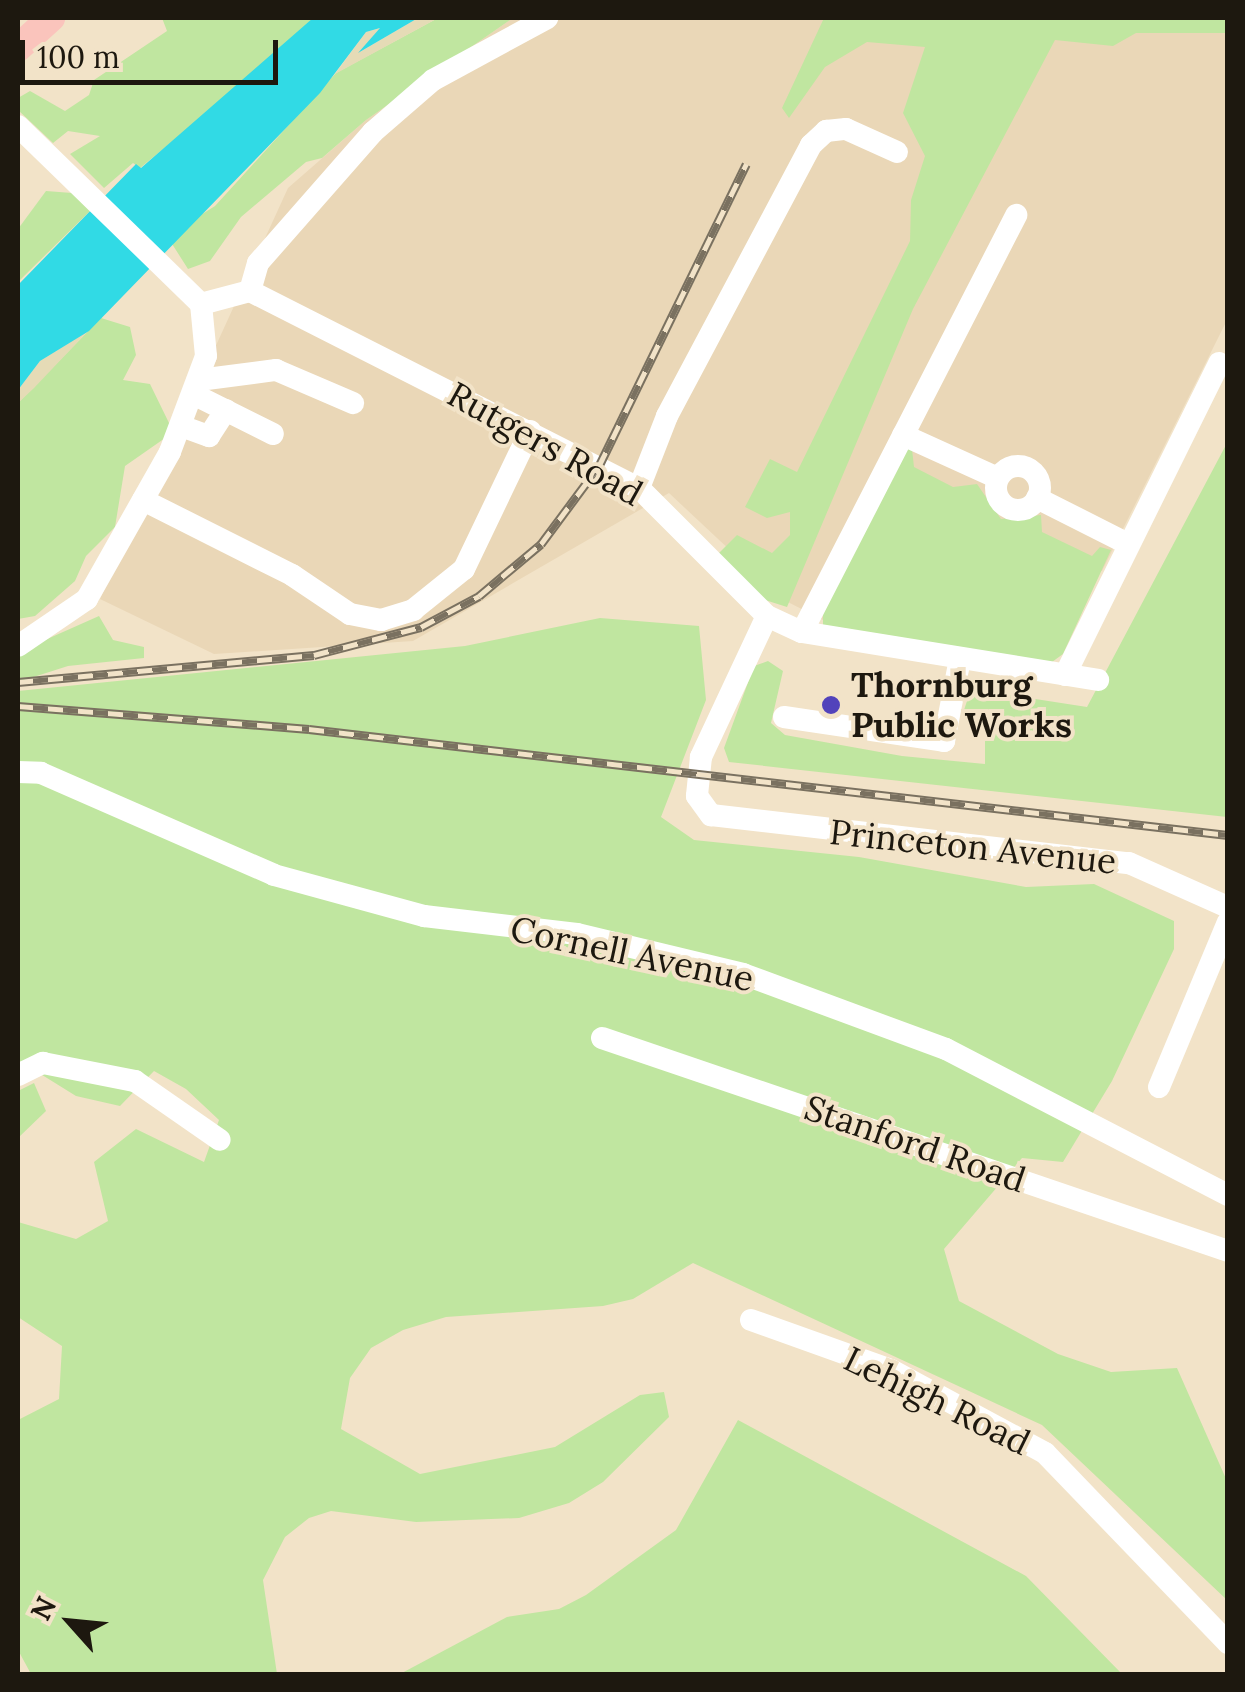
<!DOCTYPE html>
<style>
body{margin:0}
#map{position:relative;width:1245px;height:1692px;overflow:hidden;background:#f2e3c8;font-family:Lora,serif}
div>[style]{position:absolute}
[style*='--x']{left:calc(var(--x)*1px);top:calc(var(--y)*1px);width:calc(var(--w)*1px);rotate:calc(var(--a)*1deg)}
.built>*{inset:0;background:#ead7b7}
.green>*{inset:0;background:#c0e6a0}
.sand>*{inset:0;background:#e5dbb6}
.water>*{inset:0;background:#31dae5}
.minor>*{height:22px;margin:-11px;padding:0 11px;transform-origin:11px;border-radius:11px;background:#fff}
.minor>.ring{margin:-11px;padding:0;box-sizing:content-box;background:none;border:22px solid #fff;border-radius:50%}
.major>*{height:28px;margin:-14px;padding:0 14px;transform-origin:14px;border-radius:14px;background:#fac4bc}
.rail>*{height:9px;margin-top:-4.5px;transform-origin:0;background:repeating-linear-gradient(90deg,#f2e3c8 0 15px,#7a7160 0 30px);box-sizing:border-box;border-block:2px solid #7a7160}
.dots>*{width:28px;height:28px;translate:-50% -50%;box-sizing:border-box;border:5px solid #f2e3c8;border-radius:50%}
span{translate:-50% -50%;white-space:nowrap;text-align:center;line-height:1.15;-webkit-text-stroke:8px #f2e3c8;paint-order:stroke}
.street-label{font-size:35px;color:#1d180f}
.poi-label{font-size:35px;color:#1d180f;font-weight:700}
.left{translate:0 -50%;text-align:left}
.frame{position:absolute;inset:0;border:20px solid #1d180f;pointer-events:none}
.north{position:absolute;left:20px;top:1572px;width:100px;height:100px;-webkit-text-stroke:8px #f2e3c8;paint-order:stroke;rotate:297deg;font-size:28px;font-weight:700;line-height:40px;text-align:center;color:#1d180f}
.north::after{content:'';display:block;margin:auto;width:35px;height:45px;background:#1d180f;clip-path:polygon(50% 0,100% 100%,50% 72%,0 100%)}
.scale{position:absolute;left:20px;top:40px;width:258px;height:45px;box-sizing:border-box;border:5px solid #1d180f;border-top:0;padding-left:12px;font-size:30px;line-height:35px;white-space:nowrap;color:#1d180f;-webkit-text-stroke:8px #f2e3c8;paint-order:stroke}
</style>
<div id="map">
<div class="built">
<div style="clip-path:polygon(513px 18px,1227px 19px,1227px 320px,1102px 571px,827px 622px,782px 599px,669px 493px,413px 641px,214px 654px,100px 599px,288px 188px,366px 120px)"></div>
</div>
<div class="green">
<div style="clip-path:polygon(162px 18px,322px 18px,140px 168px,133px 163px,104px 188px,70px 154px,100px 136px,68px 131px,53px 143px,18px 110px,18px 98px,30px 91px,65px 111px,89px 95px,94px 80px,167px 31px)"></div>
<div style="clip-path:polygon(438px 18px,513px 18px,366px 120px,322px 158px,306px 162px,241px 217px,210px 261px,188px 269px,167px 236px,215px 206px,336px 73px)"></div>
<div style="clip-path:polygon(824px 18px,1227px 18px,1227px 33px,1136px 33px,1113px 46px,1055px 40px,913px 309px,787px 607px,765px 600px,717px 555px,737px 535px,772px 553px,790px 535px,790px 512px,767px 518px,745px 507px,770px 459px,797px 472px,910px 241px,911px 200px,925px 156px,903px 113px,925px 47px,867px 42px,825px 67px,789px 118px,782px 108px)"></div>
<div style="clip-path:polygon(46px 191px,72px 193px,90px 211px,18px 282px,18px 229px)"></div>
<div style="clip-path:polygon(101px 318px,130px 327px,136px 355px,123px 380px,150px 384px,170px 425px,168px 436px,125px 466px,115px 527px,86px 556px,75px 581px,35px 616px,18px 619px,18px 403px)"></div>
<div style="clip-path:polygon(1227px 443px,1227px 817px,729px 762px,724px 748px,754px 666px,768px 661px,783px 671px,771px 723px,785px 735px,902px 756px,985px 764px,985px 734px,962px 716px,971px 689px,1087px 707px)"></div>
<div style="clip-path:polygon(906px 449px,912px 449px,914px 467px,953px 487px,977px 484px,1001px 519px,1041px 515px,1042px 532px,1092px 556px,1100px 547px,1111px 550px,1063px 654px,1052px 662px,823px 625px,823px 610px)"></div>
<div style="clip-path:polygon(99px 616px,113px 640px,144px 647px,144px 658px,68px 666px,18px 682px,18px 652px)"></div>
<div style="clip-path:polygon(600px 618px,699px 626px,706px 700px,661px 817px,694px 840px,859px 857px,1026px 887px,1094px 884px,1174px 921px,1174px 949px,1112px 1081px,1063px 1162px,1022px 1158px,944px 1249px,959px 1301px,1058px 1354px,1111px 1372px,1177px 1368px,1227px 1481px,1227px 1600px,1042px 1425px,693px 1263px,633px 1299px,603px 1306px,446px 1317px,403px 1330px,371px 1348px,350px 1378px,341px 1429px,420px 1474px,555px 1447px,640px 1395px,664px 1392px,669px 1417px,603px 1482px,569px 1503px,519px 1518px,416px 1522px,331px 1511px,309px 1518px,285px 1537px,263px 1580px,277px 1674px,31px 1674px,18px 1650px,18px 1420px,59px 1399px,62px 1346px,18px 1317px,18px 1222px,76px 1239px,108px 1221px,94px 1162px,136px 1129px,204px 1162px,219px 1120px,186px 1089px,154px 1071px,120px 1106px,76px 1096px,18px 1060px,18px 691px,465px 646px)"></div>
<div style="clip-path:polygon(34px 1083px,46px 1111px,18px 1138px,18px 1091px)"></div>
<div style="clip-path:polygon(738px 1420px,1026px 1576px,1122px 1674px,400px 1674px,507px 1617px,559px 1609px,586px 1595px,676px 1530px)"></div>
</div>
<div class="sand">
<div style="clip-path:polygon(418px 18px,438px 18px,335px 74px,366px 32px,381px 28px,360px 52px)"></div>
<div style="clip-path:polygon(88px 331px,34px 388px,18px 403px,18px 390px,40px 361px)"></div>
</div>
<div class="water">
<div style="clip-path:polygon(313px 18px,418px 18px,358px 53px,380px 28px,366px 32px,320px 93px,89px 331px,40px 361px,18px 390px,18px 285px,136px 164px,141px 168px)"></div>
</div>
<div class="minor">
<div style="--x:18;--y:126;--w:255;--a:44.2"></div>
<div style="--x:201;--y:304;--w:52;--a:84.5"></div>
<div style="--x:206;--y:356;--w:103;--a:110.6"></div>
<div style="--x:170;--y:452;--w:169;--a:119.5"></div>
<div style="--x:87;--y:599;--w:83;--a:145.7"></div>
<div style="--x:250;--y:291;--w:29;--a:-74"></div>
<div style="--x:258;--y:263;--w:174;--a:-48.7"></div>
<div style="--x:373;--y:132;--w:79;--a:-40.9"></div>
<div style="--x:433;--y:80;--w:130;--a:-28.5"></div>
<div style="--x:201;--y:304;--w:51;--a:-14.9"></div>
<div style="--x:250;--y:291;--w:436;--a:26.9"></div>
<div style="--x:639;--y:488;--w:181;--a:45"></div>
<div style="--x:767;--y:616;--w:38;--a:25"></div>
<div style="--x:802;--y:632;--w:300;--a:9.2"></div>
<div style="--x:199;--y:380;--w:78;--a:-7.4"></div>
<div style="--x:276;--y:370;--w:84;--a:23.2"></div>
<div style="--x:195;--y:395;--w:87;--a:26.6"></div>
<div style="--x:181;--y:426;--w:30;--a:20"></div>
<div style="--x:209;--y:436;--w:31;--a:-57"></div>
<div style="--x:903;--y:435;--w:104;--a:24.4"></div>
<div class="ring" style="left:996px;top:466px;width:22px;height:22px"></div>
<div style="--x:639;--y:488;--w:77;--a:-68.7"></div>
<div style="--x:667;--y:416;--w:307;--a:-62"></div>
<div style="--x:811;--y:145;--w:21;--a:-43"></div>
<div style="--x:826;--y:131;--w:20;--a:-6"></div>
<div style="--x:846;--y:129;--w:56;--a:24.3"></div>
<div style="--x:1037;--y:498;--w:102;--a:26.8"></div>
<div style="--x:143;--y:500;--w:167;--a:26.7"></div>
<div style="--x:292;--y:575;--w:70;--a:33.9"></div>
<div style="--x:350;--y:614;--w:32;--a:11"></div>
<div style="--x:381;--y:620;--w:34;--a:-17"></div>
<div style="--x:413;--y:610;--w:65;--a:-38.8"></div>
<div style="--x:464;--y:569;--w:153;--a:-64.4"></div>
<div style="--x:767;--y:616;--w:156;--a:115.1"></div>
<div style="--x:701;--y:757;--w:39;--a:96"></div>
<div style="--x:697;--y:796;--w:24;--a:54"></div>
<div style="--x:711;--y:815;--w:421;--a:6.6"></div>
<div style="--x:1129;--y:863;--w:108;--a:24"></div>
<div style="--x:802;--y:632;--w:469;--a:-62.8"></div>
<div style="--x:1065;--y:675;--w:348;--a:-63.7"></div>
<div style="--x:784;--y:717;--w:162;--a:8.5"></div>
<div style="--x:944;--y:741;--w:84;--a:-79"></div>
<div style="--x:18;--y:772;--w:23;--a:2"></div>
<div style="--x:41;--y:773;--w:254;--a:23.6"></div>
<div style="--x:274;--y:875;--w:156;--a:15.3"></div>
<div style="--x:424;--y:916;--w:154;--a:6.7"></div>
<div style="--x:577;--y:934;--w:171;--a:13.5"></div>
<div style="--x:743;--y:974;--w:216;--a:20.3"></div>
<div style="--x:946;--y:1049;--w:318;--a:27.4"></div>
<div style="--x:602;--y:1038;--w:661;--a:18.79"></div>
<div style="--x:18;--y:1075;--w:28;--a:-26"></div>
<div style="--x:43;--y:1063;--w:94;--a:11.1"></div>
<div style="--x:135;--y:1081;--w:103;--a:34.8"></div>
<div style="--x:1159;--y:1087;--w:179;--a:-67.3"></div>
<div style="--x:751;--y:1320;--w:149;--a:19.7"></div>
<div style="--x:891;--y:1370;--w:175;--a:28.3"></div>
<div style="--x:1045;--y:1453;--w:264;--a:46.1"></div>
</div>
<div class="major">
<div style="--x:18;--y:48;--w:45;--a:-42.3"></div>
</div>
<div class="rail">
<div style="--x:18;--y:682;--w:297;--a:-5.2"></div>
<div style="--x:314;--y:655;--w:111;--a:-14.7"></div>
<div style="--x:421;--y:627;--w:66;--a:-28.1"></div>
<div style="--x:479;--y:596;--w:81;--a:-40"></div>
<div style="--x:541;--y:544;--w:97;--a:-53.4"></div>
<div style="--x:599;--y:466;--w:336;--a:-64"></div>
<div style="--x:18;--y:706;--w:292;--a:4.5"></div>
<div style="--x:309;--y:729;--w:925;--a:6.58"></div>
</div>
<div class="dots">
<div style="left:831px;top:705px;background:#5243bb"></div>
</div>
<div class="street-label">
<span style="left:545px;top:444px;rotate:29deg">Rutgers Road</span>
<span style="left:973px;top:847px;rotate:6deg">Princeton Avenue</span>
<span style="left:632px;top:954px;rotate:12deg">Cornell Avenue</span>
<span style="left:915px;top:1144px;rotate:19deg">Stanford Road</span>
<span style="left:937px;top:1401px;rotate:26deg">Lehigh Road</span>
</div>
<div class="poi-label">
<span class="left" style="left:851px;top:705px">Thornburg<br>Public Works</span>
</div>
<div class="frame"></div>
<div class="north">N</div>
<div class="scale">100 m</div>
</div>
